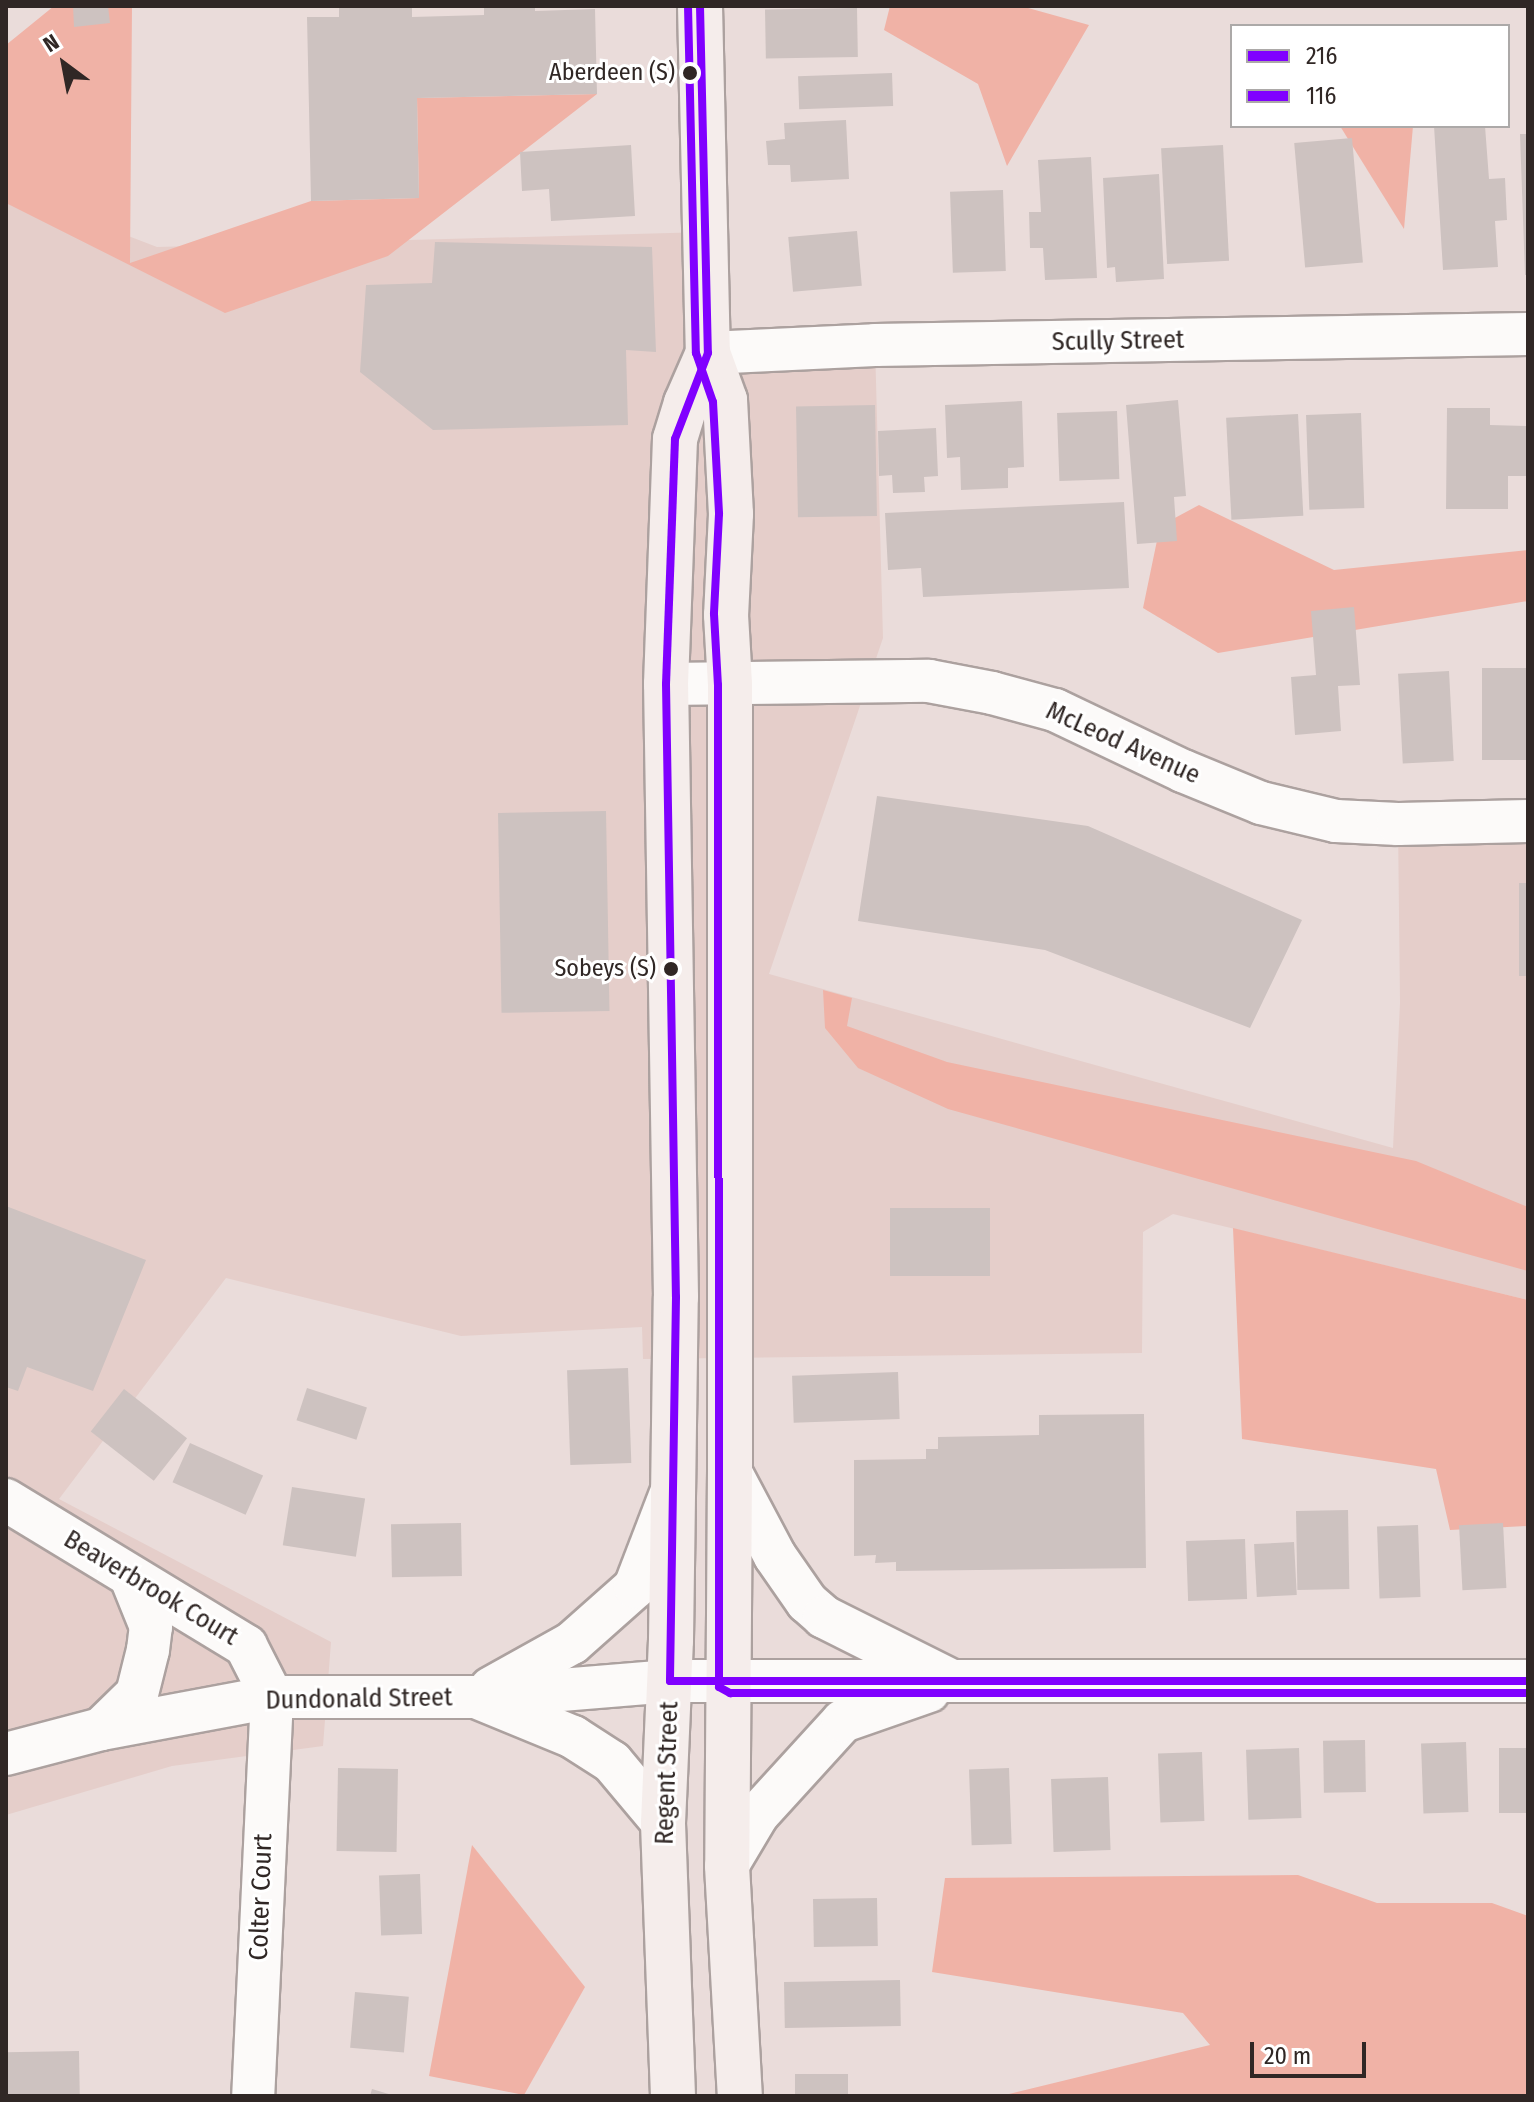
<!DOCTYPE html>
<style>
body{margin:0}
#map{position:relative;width:1534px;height:2102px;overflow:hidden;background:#eadcda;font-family:"Fira Sans Condensed",sans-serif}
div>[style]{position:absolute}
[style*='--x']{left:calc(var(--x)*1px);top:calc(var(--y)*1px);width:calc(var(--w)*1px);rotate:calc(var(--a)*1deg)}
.built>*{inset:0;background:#e5ceca}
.forest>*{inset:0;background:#f0b2a6}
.building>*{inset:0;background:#cdc2c0;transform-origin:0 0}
.roads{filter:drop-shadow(2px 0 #aca19f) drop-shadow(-2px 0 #aca19f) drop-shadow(0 2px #aca19f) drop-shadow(0 -2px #aca19f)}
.minor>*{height:42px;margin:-21px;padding:0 21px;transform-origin:21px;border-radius:21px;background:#fcfaf9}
.major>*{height:44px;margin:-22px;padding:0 22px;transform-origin:22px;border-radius:22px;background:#f5edeb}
.bus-1>*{height:8px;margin:-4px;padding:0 4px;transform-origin:4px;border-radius:4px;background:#8000ff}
.bus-2>*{height:8px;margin:-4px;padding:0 4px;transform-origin:4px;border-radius:4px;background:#8000ff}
.dots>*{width:22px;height:22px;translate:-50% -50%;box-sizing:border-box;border:4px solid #fff;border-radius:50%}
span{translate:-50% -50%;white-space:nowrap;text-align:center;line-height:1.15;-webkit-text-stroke:6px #fff;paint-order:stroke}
.bus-label{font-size:24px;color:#302725}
.right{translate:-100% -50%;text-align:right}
.street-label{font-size:26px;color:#302725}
.frame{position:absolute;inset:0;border:8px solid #302725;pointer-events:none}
.legend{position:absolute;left:1230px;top:24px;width:280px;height:104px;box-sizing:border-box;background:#fff;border:2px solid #aca9a8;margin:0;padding:10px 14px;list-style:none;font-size:24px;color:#302725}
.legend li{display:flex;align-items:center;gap:16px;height:40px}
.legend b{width:40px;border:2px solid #aca9a8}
.north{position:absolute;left:24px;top:24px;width:80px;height:80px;-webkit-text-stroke:6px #fff;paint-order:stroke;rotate:328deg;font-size:22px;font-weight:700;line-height:32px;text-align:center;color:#302725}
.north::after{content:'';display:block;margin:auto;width:28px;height:36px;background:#302725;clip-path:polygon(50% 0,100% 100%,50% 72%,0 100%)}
.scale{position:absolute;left:1250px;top:2042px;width:116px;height:36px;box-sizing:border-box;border:4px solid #302725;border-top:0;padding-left:10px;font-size:24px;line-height:28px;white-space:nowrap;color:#302725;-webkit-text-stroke:6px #fff;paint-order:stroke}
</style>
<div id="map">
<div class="built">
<div style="clip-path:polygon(6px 189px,157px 247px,706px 232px,708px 353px,875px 345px,883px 638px,769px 974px,1393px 1148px,1400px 1003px,1398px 824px,1528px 821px,1528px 1300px,1173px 1214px,1143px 1232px,1142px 1353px,643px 1359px,642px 1327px,461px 1336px,226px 1278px,59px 1499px,331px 1642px,323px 1746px,172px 1766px,6px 1815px)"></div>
</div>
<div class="forest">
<div style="clip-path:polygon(54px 6px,132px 6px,130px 263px,311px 201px,419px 198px,417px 98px,597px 94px,388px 256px,225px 313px,6px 203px,6px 45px)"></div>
<div style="clip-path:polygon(890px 6px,1021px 6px,1089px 25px,1007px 166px,978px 84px,884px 30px)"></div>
<div style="clip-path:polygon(1340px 126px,1413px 126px,1404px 229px)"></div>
<div style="clip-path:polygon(1199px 505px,1334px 570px,1528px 550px,1528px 601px,1218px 653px,1143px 608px,1160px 526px)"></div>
<div style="clip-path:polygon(823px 990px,852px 998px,847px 1026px,947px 1062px,1416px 1161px,1528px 1207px,1528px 1271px,948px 1109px,858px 1068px,825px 1028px)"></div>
<div style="clip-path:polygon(1233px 1228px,1528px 1300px,1528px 1526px,1450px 1530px,1436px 1469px,1242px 1439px)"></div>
<div style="clip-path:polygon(472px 1845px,585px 1987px,524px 2095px,429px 2076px)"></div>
<div style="clip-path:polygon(1298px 1875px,1377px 1903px,1492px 1903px,1528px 1916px,1528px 2096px,1001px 2096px,1210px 2045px,1183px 2013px,932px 1972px,945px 1878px)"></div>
</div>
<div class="building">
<div style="clip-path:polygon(73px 6px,108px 6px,110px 23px,74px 27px)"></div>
<div style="clip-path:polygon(339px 6px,412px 6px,412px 17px,484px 15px,484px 6px,535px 6px,535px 11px,595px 9px,597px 94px,417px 98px,419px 198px,311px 201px,307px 17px,339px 17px)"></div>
<div style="left:857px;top:8px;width:49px;height:92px;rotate:89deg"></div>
<div style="left:892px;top:73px;width:33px;height:94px;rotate:88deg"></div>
<div style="clip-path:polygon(846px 120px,849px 179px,791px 182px,790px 165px,768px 165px,766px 141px,785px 139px,784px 123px)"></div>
<div style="clip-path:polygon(1434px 126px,1485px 126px,1489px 179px,1505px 178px,1507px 220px,1495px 221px,1498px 267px,1443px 270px)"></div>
<div style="clip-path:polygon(1520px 134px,1528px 134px,1528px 275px,1525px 275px)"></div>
<div style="left:1352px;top:138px;width:125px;height:58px;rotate:85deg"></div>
<div style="clip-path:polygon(631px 145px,635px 216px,551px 221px,549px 189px,522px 191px,520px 152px)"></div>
<div style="left:1223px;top:145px;width:116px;height:62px;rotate:87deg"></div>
<div style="clip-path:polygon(1091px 157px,1097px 278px,1045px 280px,1043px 248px,1030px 248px,1029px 212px,1041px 212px,1038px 160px)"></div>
<div style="clip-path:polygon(1159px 174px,1164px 279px,1116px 282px,1115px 267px,1107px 268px,1103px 178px)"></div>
<div style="left:1003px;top:190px;width:81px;height:53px;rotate:88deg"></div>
<div style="left:857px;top:231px;width:55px;height:69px;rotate:85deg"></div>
<div style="clip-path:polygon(435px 242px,652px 247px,656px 352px,626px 350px,628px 425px,433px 430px,360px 372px,366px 285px,432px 283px)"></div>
<div style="clip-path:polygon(1178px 400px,1186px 496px,1174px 497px,1177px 541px,1137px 544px,1126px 405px)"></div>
<div style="clip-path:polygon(1022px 401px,1024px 467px,1008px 468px,1008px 488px,961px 490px,960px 457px,947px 458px,945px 405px)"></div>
<div style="left:875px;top:405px;width:111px;height:79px;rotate:89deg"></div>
<div style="clip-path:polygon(1447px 408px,1490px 408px,1490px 425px,1527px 426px,1527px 476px,1508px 476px,1508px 509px,1446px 509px)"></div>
<div style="left:1117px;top:411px;width:68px;height:60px;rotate:88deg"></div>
<div style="left:1361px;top:413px;width:95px;height:55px;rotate:88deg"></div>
<div style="left:1298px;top:414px;width:102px;height:72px;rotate:87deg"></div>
<div style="clip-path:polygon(936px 428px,938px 476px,924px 477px,925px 492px,893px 493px,892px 475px,879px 476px,878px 431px)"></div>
<div style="clip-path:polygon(1124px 502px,1129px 588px,923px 597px,921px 568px,888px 570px,885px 513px)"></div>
<div style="clip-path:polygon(1354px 607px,1360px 685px,1338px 686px,1341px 731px,1295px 735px,1291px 677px,1316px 675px,1311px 611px)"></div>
<div style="left:1528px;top:668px;width:92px;height:46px;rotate:90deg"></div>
<div style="left:1449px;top:671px;width:90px;height:51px;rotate:87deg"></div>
<div style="clip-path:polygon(877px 796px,1088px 826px,1302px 920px,1250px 1028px,1045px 950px,858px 921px)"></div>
<div style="left:606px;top:811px;width:200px;height:108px;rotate:89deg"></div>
<div style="left:1519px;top:883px;width:9px;height:93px"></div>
<div style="clip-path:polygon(6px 1206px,146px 1260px,93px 1391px,27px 1367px,18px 1391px,6px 1387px)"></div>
<div style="left:990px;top:1208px;width:68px;height:100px;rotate:90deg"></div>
<div style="left:628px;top:1368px;width:95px;height:61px;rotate:88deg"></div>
<div style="left:898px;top:1372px;width:47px;height:106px;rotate:88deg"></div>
<div style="left:307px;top:1388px;width:63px;height:34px;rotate:18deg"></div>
<div style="left:124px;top:1389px;width:80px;height:54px;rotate:38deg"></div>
<div style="clip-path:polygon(1144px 1414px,1146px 1568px,896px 1571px,896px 1562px,875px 1563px,876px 1555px,854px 1556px,854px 1460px,926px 1459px,926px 1449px,938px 1449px,938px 1437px,1039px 1435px,1039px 1415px)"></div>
<div style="left:190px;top:1443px;width:80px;height:43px;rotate:24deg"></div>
<div style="left:292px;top:1487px;width:74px;height:59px;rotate:9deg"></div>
<div style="left:1348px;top:1510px;width:79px;height:52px;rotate:89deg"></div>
<div style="left:461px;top:1523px;width:53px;height:70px;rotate:89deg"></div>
<div style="left:1503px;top:1523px;width:65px;height:44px;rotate:87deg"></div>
<div style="left:1418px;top:1525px;width:72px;height:41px;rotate:88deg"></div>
<div style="left:1245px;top:1539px;width:60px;height:59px;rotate:88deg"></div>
<div style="left:1294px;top:1542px;width:53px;height:40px;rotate:87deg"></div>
<div style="left:1365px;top:1740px;width:52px;height:42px;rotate:89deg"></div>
<div style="left:1466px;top:1742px;width:70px;height:45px;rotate:88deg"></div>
<div style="left:1299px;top:1748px;width:70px;height:53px;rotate:88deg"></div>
<div style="left:1528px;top:1748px;width:65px;height:29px;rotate:90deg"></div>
<div style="left:1202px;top:1752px;width:69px;height:44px;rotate:88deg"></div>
<div style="left:338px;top:1768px;width:60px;height:83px;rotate:1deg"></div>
<div style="left:1009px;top:1768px;width:76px;height:40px;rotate:88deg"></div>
<div style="left:1108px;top:1777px;width:73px;height:57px;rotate:88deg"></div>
<div style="left:420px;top:1874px;width:60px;height:41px;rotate:88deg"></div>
<div style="left:877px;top:1898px;width:48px;height:64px;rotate:89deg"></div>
<div style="left:900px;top:1980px;width:46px;height:116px;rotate:89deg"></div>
<div style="left:355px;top:1992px;width:54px;height:56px;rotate:5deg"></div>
<div style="left:79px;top:2051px;width:45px;height:73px;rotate:89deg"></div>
<div style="left:848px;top:2074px;width:22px;height:53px;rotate:90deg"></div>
<div style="clip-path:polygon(372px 2089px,392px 2095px,392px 2096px,370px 2096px)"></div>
</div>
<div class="roads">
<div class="minor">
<div style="--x:708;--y:353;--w:167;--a:-2.7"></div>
<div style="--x:875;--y:345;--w:653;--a:-0.97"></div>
<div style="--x:666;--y:684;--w:263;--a:-0.7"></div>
<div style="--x:929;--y:681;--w:64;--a:10.8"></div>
<div style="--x:992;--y:693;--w:65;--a:15.1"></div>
<div style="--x:1055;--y:710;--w:142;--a:25.5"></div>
<div style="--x:1183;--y:771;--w:84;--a:22.3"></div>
<div style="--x:1261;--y:803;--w:77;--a:13.5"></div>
<div style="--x:1336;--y:821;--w:62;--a:2.8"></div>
<div style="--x:1398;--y:824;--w:130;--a:-1.3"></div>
<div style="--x:730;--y:1471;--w:96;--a:62.1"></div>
<div style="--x:775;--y:1556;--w:56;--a:55.2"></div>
<div style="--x:807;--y:1602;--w:23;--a:41"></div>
<div style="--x:824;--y:1617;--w:139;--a:26.6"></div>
<div style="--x:6;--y:1500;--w:281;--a:31.3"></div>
<div style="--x:246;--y:1646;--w:57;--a:63"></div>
<div style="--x:272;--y:1697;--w:399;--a:92.7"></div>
<div style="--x:491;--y:1688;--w:93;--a:-29.1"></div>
<div style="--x:572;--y:1643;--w:84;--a:-41.6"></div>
<div style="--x:635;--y:1587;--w:101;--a:-69"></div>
<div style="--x:481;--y:1699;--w:100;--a:22.4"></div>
<div style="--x:573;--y:1737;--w:46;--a:32.7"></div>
<div style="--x:612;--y:1762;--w:80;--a:50.1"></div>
<div style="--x:101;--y:1729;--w:50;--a:-44.2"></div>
<div style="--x:137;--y:1694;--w:45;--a:-76"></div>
<div style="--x:148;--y:1650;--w:23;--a:-83"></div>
<div style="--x:151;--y:1627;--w:51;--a:-112"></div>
<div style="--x:6;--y:1754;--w:98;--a:-14.7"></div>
<div style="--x:101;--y:1729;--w:174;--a:-10.6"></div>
<div style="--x:272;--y:1697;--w:204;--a:0"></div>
<div style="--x:476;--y:1697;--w:195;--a:-4.7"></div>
<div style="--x:670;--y:1681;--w:858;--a:0"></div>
<div style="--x:727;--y:1866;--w:61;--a:-59.2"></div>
<div style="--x:758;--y:1814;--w:126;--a:-47.6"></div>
<div style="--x:843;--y:1721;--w:91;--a:-19.2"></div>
</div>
<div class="major">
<div style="--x:700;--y:6;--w:347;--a:88.7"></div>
<div style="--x:708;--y:353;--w:50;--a:70.1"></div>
<div style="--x:725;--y:400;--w:114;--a:87"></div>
<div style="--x:731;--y:514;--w:101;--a:92.8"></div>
<div style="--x:726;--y:615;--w:70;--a:86.7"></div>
<div style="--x:730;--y:685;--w:786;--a:90"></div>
<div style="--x:730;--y:1471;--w:395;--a:90.4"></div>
<div style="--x:727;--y:1866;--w:230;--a:86.8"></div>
<div style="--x:673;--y:2096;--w:273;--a:-92.1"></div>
<div style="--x:663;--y:1823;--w:183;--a:-87.5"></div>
<div style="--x:671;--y:1640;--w:343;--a:-89.2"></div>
<div style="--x:676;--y:1297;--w:613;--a:-90.93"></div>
<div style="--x:666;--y:684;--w:245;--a:-87.9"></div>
<div style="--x:675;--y:439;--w:38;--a:-73"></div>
<div style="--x:686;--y:403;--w:55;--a:-66.3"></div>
</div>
</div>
<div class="bus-1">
<div style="--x:700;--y:6;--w:347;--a:88.7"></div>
<div style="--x:708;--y:353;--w:92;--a:111"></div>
<div style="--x:675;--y:439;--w:245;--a:92.1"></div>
<div style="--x:666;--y:684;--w:613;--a:89.07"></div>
<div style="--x:676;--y:1297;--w:384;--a:90.9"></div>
<div style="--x:670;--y:1681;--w:858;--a:0"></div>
</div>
<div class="bus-2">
<div style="--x:688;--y:6;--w:347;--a:88.7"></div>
<div style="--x:696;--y:353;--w:52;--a:70.9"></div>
<div style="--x:713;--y:402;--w:112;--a:86.9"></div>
<div style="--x:719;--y:514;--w:100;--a:92.9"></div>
<div style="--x:714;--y:614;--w:71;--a:86.8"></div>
<div style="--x:718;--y:685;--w:1002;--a:89.94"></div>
<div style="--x:719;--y:1687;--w:13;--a:29"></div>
<div style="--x:730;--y:1693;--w:798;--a:0"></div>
</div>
<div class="dots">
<div style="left:690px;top:73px;background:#302725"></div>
<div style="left:671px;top:969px;background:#302725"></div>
</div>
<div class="bus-label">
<span class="right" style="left:675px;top:73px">Aberdeen (S)</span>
<span class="right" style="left:656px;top:969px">Sobeys (S)</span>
</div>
<div class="street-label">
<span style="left:1118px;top:341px;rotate:-1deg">Scully Street</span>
<span style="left:1123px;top:743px;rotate:24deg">McLeod Avenue</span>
<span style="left:151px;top:1588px;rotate:31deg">Beaverbrook Court</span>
<span style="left:359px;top:1699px;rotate:-1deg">Dundonald Street</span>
<span style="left:667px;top:1773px;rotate:-88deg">Regent Street</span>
<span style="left:261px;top:1897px;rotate:-88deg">Colter Court</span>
</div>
<div class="frame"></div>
<ul class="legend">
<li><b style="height:10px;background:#8000ff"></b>216</li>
<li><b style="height:10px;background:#8000ff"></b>116</li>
</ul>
<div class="north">N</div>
<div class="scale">20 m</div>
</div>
